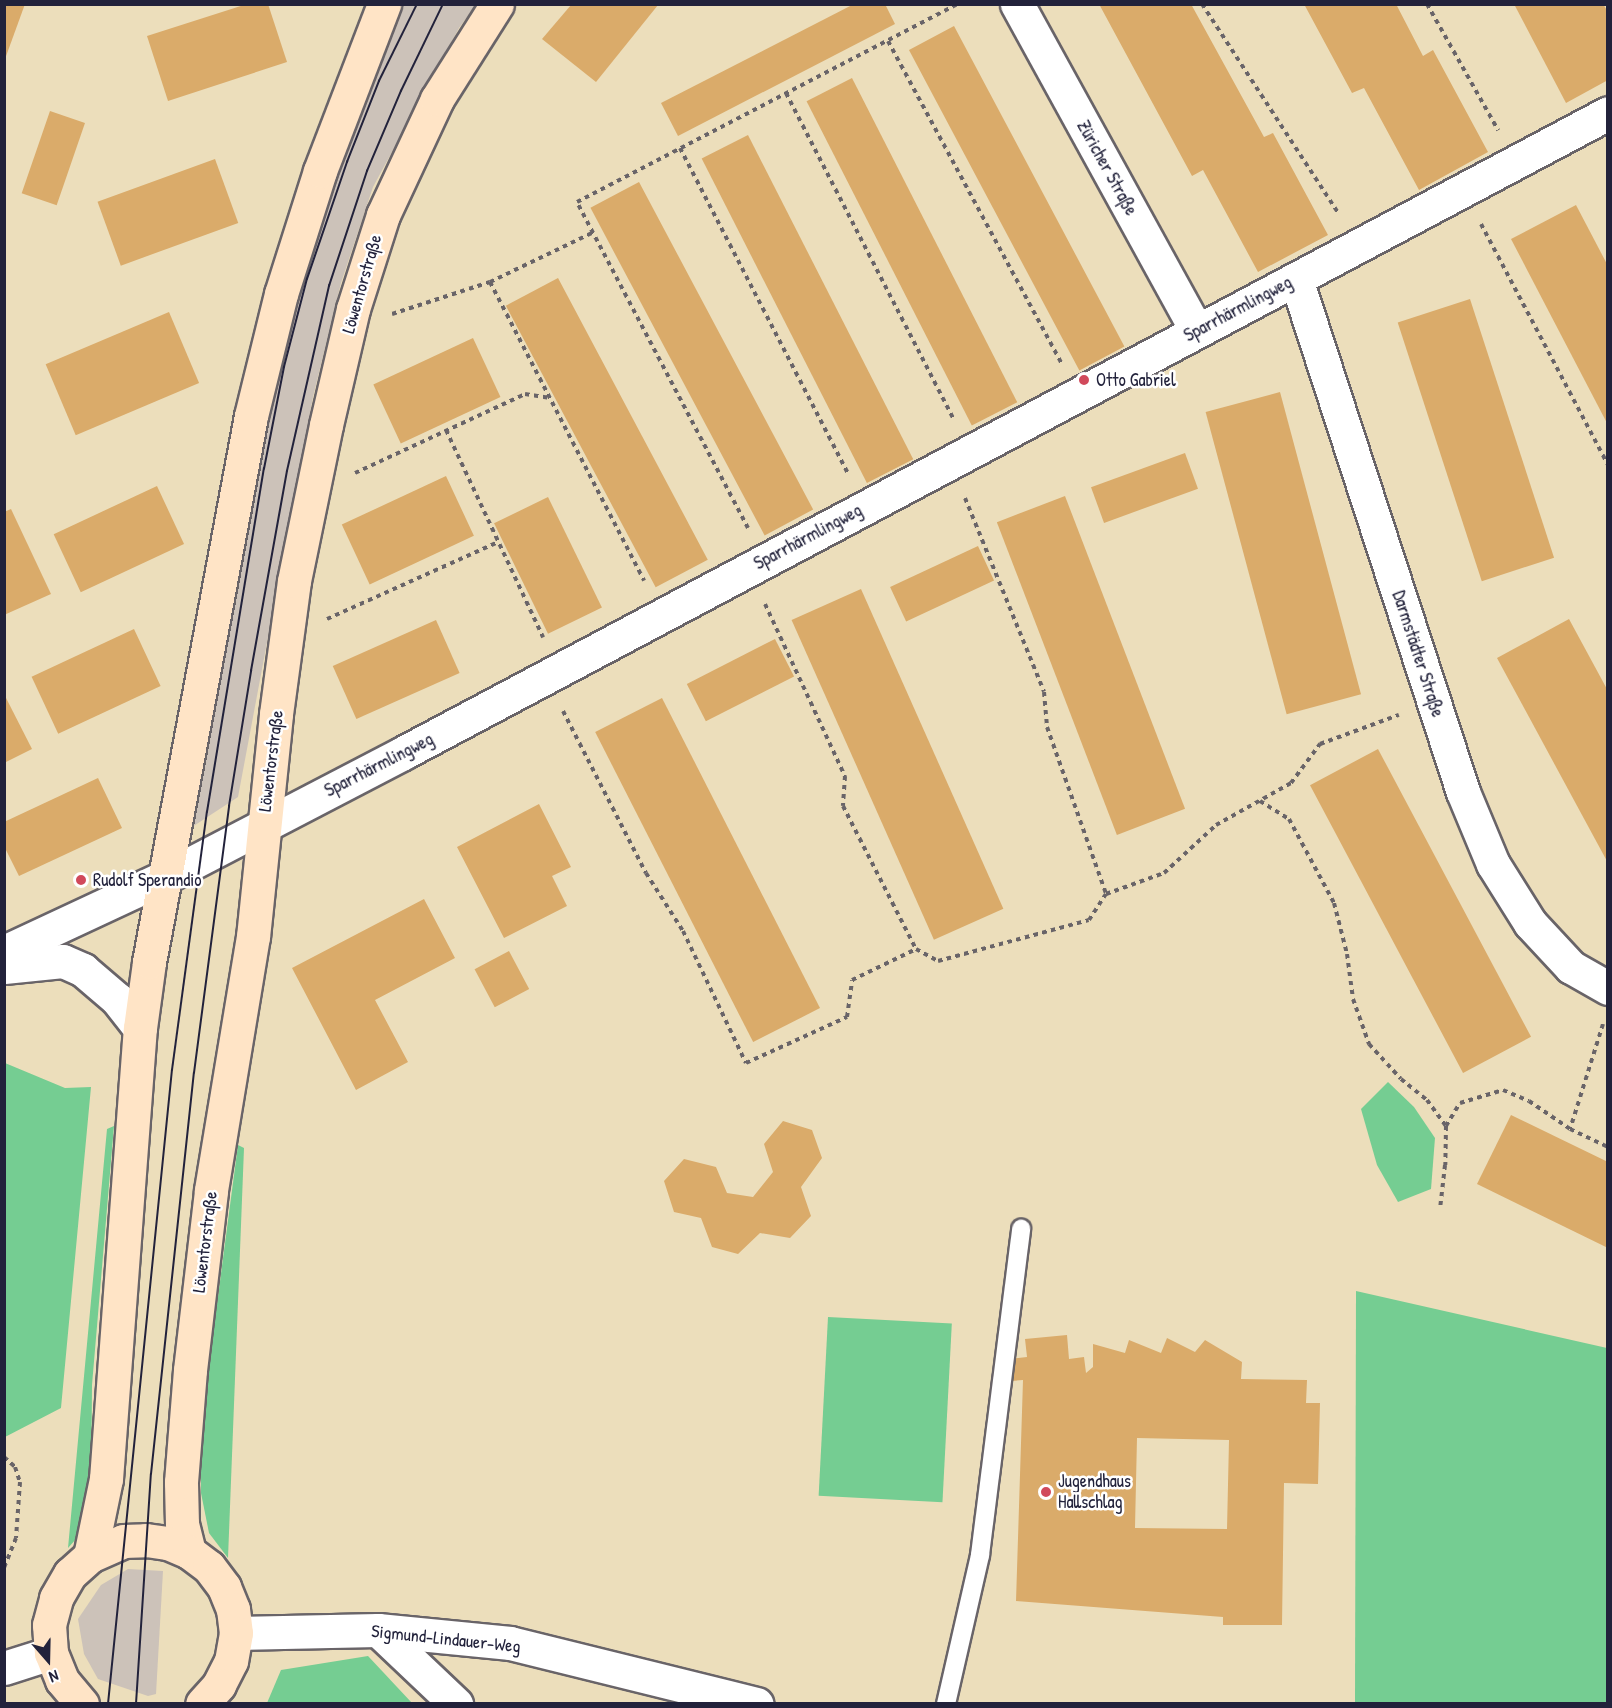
<!DOCTYPE html>
<meta charset="utf-8">
<style>
body{margin:0}
#map{position:relative;width:1612px;height:1708px;overflow:hidden;background:#ecdebb;font-family:"Patrick Hand",sans-serif}
div>[style]{position:absolute}
[style*='--x']{left:calc(var(--x)*1px);top:calc(var(--y)*1px);width:calc(var(--w)*1px);rotate:calc(var(--a)*1deg)}
.industrial>*{inset:0;background:#ccc2b9}
.green>*{inset:0;background:#75cd92;transform-origin:0 0}
.building>*{inset:0;background:#daab6a;transform-origin:0 0}
.path>*{height:4px;margin-top:-2px;transform-origin:0;background:repeating-linear-gradient(90deg,#696468 0 4.5px,transparent 0 9px)}
.roads{filter:drop-shadow(2px 0 #696468) drop-shadow(-2px 0 #696468) drop-shadow(0 2px #696468) drop-shadow(0 -2px #696468)}
.service>*{height:18px;margin:-9px;padding:0 9px;transform-origin:9px;border-radius:9px;background:#fff}
.minor>*{height:33px;margin:-16.5px;padding:0 16.5px;transform-origin:16.5px;border-radius:16.5px;background:#fff}
.secondary>*{height:33px;margin:-16.5px;padding:0 16.5px;transform-origin:16.5px;border-radius:16.5px;background:#ffe4c6}
.tram>*{height:1.5px;margin:-0.75px;padding:0 0.75px;transform-origin:0.75px;border-radius:0.75px;background:#22223b}
.dots>*{width:16px;height:16px;translate:-50% -50%;box-sizing:border-box;border:3px solid #fff;border-radius:50%}
span{translate:-50% -50%;white-space:nowrap;text-align:center;line-height:1.15;-webkit-text-stroke:5px #fff;paint-order:stroke}
.street-label{font-size:18px;color:#22223b}
.poi-label{font-size:18px;color:#22223b}
.left{translate:0 -50%;text-align:left}
.frame{position:absolute;inset:0;border:6px solid #22223b;pointer-events:none}
.north{position:absolute;left:18px;top:1630px;width:60px;height:60px;-webkit-text-stroke:4px #fff;paint-order:stroke;rotate:160deg;font-size:16px;font-weight:700;line-height:24px;text-align:center;color:#22223b}
.north::after{content:'';display:block;margin:auto;width:21px;height:27px;background:#22223b;clip-path:polygon(50% 0,100% 100%,50% 72%,0 100%)}
</style>
<div id="map">
<div class="industrial">
<div style="clip-path:polygon(400px 5px,476px 5px,459px 28px,373px 187px,341px 283px,313px 397px,238px 797px,189px 829px,263px 420px,307px 247px,354px 110px)"></div>
<div style="clip-path:polygon(128px 1569px,163px 1571px,156px 1694px,148px 1696px,98px 1679px,84px 1654px,78px 1619px,101px 1585px)"></div>
</div>
<div class="green">
<div style="clip-path:polygon(5px 1063px,65px 1088px,91px 1087px,61px 1408px,5px 1437px)"></div>
<div style="clip-path:polygon(1388px 1082px,1414px 1107px,1435px 1138px,1431px 1189px,1398px 1202px,1377px 1165px,1361px 1109px)"></div>
<div style="clip-path:polygon(114px 1126px,92px 1385px,91px 1503px,76px 1539px,68px 1548px,107px 1129px)"></div>
<div style="clip-path:polygon(238px 1145px,244px 1148px,228px 1558px,209px 1533px,201px 1493px,201px 1425px)"></div>
<div style="clip-path:polygon(1356px 1291px,1607px 1348px,1607px 1703px,1355px 1703px)"></div>
<div style="left:828px;top:1317px;width:124px;height:179px;rotate:3deg"></div>
<div style="clip-path:polygon(368px 1656px,412px 1703px,267px 1703px,281px 1670px)"></div>
</div>
<div class="building">
<div style="clip-path:polygon(4px 4px,25px 4px,5px 59px,4px 59px)"></div>
<div style="clip-path:polygon(247px 4px,268px 4px,287px 62px,168px 101px,147px 36px)"></div>
<div style="clip-path:polygon(854px 4px,885px 4px,895px 24px,678px 136px,661px 103px)"></div>
<div style="clip-path:polygon(1099px 4px,1191px 4px,1264px 137px,1273px 133px,1328px 235px,1258px 272px,1203px 170px,1192px 176px)"></div>
<div style="clip-path:polygon(1304px 4px,1396px 4px,1423px 56px,1433px 50px,1488px 152px,1419px 190px,1364px 88px,1352px 93px)"></div>
<div style="clip-path:polygon(1514px 4px,1603px 4px,1608px 12px,1608px 80px,1566px 103px)"></div>
<div style="clip-path:polygon(571px 5px,658px 5px,596px 82px,542px 39px)"></div>
<div style="left:954px;top:26px;width:363px;height:51px;rotate:62deg"></div>
<div style="left:852px;top:78px;width:364px;height:51px;rotate:63deg"></div>
<div style="left:50px;top:111px;width:37px;height:87px;rotate:19deg"></div>
<div style="left:748px;top:135px;width:364px;height:52px;rotate:63deg"></div>
<div style="left:215px;top:159px;width:68px;height:125px;rotate:70deg"></div>
<div style="left:639px;top:182px;width:371px;height:55px;rotate:62deg"></div>
<div style="clip-path:polygon(1576px 205px,1608px 266px,1608px 425px,1511px 239px)"></div>
<div style="left:558px;top:278px;width:319px;height:59px;rotate:62deg"></div>
<div style="left:1470px;top:299px;width:272px;height:76px;rotate:72deg"></div>
<div style="left:169px;top:312px;width:77px;height:134px;rotate:67deg"></div>
<div style="left:473px;top:338px;width:65px;height:110px;rotate:65deg"></div>
<div style="left:1280px;top:392px;width:313px;height:77px;rotate:75deg"></div>
<div style="left:1185px;top:453px;width:38px;height:100px;rotate:70deg"></div>
<div style="left:446px;top:476px;width:66px;height:115px;rotate:65deg"></div>
<div style="left:157px;top:486px;width:64px;height:114px;rotate:65deg"></div>
<div style="left:1065px;top:496px;width:335px;height:73px;rotate:69deg"></div>
<div style="left:548px;top:497px;width:123px;height:60px;rotate:64deg"></div>
<div style="clip-path:polygon(11px 509px,51px 594px,4px 615px,4px 512px)"></div>
<div style="left:978px;top:546px;width:38px;height:97px;rotate:65deg"></div>
<div style="left:861px;top:589px;width:350px;height:76px;rotate:66deg"></div>
<div style="clip-path:polygon(1569px 619px,1608px 691px,1608px 863px,1497px 658px)"></div>
<div style="left:436px;top:620px;width:58px;height:113px;rotate:66deg"></div>
<div style="left:134px;top:629px;width:63px;height:113px;rotate:65deg"></div>
<div style="left:775px;top:639px;width:42px;height:99px;rotate:63deg"></div>
<div style="clip-path:polygon(4px 694px,32px 749px,4px 763px)"></div>
<div style="left:662px;top:698px;width:348px;height:75px;rotate:63deg"></div>
<div style="left:1378px;top:749px;width:326px;height:77px;rotate:62deg"></div>
<div style="clip-path:polygon(98px 778px,122px 828px,19px 876px,4px 846px,4px 822px)"></div>
<div style="clip-path:polygon(539px 804px,571px 867px,552px 876px,567px 906px,504px 938px,457px 847px)"></div>
<div style="clip-path:polygon(424px 899px,455px 958px,375px 1000px,408px 1062px,356px 1090px,292px 968px)"></div>
<div style="left:509px;top:951px;width:43px;height:39px;rotate:62deg"></div>
<div style="clip-path:polygon(1511px 1115px,1608px 1162px,1608px 1248px,1477px 1184px)"></div>
<div style="clip-path:polygon(783px 1121px,812px 1130px,822px 1158px,801px 1187px,811px 1216px,790px 1238px,760px 1233px,738px 1254px,712px 1247px,701px 1218px,674px 1212px,664px 1181px,684px 1159px,716px 1167px,727px 1193px,753px 1197px,773px 1172px,764px 1144px)"></div>
<div style="clip-path:polygon(evenodd,1067px 1335px,1069px 1359px,1084px 1357px,1086px 1373px,1093px 1367px,1093px 1344px,1125px 1353px,1129px 1340px,1161px 1353px,1167px 1338px,1195px 1352px,1205px 1340px,1242px 1362px,1241px 1379px,1307px 1380px,1306px 1403px,1320px 1403px,1318px 1484px,1284px 1483px,1282px 1625px,1223px 1625px,1223px 1617px,1016px 1601px,1023px 1380px,1011px 1381px,1009px 1359px,1027px 1357px,1025px 1339px,1067px 1335px,1137px 1438px,1229px 1440px,1227px 1529px,1135px 1528px,1137px 1438px)"></div>
</div>
<div class="path">
<div style="--x:1202;--y:4;--w:251;--a:56.9"></div>
<div style="--x:1427;--y:4;--w:145;--a:60.6"></div>
<div style="--x:888;--y:41;--w:365;--a:61.7"></div>
<div style="--x:786;--y:93;--w:365;--a:62.8"></div>
<div style="--x:680;--y:148;--w:366;--a:62.7"></div>
<div style="--x:1481;--y:224;--w:272;--a:62.2"></div>
<div style="--x:490;--y:282;--w:113;--a:-25.7"></div>
<div style="--x:392;--y:314;--w:103;--a:-18.1"></div>
<div style="--x:490;--y:282;--w:336;--a:62.7"></div>
<div style="--x:446;--y:430;--w:229;--a:64.9"></div>
<div style="--x:355;--y:473;--w:187;--a:-24.9"></div>
<div style="--x:525;--y:394;--w:24;--a:9"></div>
<div style="--x:965;--y:498;--w:209;--a:67.8"></div>
<div style="--x:1044;--y:692;--w:35;--a:85"></div>
<div style="--x:1047;--y:727;--w:177;--a:70.5"></div>
<div style="--x:748;--y:528;--w:368;--a:-117.7"></div>
<div style="--x:577;--y:202;--w:429;--a:-27.5"></div>
<div style="--x:765;--y:604;--w:190;--a:65.1"></div>
<div style="--x:845;--y:776;--w:30;--a:94"></div>
<div style="--x:843;--y:806;--w:161;--a:63"></div>
<div style="--x:916;--y:949;--w:25;--a:29"></div>
<div style="--x:938;--y:961;--w:156;--a:-15.2"></div>
<div style="--x:1089;--y:920;--w:31;--a:-57"></div>
<div style="--x:1106;--y:894;--w:62;--a:-19.9"></div>
<div style="--x:1164;--y:873;--w:71;--a:-42.7"></div>
<div style="--x:1216;--y:825;--w:86;--a:-29.2"></div>
<div style="--x:1291;--y:783;--w:49;--a:-53.4"></div>
<div style="--x:1320;--y:744;--w:84;--a:-20.2"></div>
<div style="--x:327;--y:619;--w:188;--a:-24.2"></div>
<div style="--x:563;--y:711;--w:182;--a:62.9"></div>
<div style="--x:646;--y:873;--w:69;--a:57.5"></div>
<div style="--x:683;--y:931;--w:146;--a:64.5"></div>
<div style="--x:746;--y:1063;--w:111;--a:-24.5"></div>
<div style="--x:847;--y:1017;--w:37;--a:-82"></div>
<div style="--x:852;--y:980;--w:71;--a:-25.8"></div>
<div style="--x:1260;--y:801;--w:34;--a:32"></div>
<div style="--x:1289;--y:819;--w:95;--a:61.8"></div>
<div style="--x:1334;--y:903;--w:53;--a:75.7"></div>
<div style="--x:1347;--y:954;--w:45;--a:82.4"></div>
<div style="--x:1353;--y:999;--w:48;--a:70.4"></div>
<div style="--x:1369;--y:1044;--w:47;--a:47.6"></div>
<div style="--x:1401;--y:1079;--w:33;--a:39"></div>
<div style="--x:1427;--y:1100;--w:32;--a:54"></div>
<div style="--x:1446;--y:1126;--w:39;--a:91"></div>
<div style="--x:1445;--y:1165;--w:44;--a:96.5"></div>
<div style="--x:1603;--y:1024;--w:110;--a:107.4"></div>
<div style="--x:1570;--y:1129;--w:42;--a:25.3"></div>
<div style="--x:1446;--y:1126;--w:27;--a:-59"></div>
<div style="--x:1460;--y:1103;--w:45;--a:-16.8"></div>
<div style="--x:1503;--y:1090;--w:28;--a:23"></div>
<div style="--x:1529;--y:1101;--w:50;--a:34.3"></div>
<div style="--x:4;--y:1457;--w:15;--a:42"></div>
<div style="--x:15;--y:1467;--w:16;--a:72"></div>
<div style="--x:20;--y:1482;--w:56;--a:94.1"></div>
<div style="--x:16;--y:1538;--w:32;--a:112"></div>
</div>
<div class="roads">
<div class="service">
<div style="--x:946;--y:1704;--w:153;--a:-77.1"></div>
<div style="--x:980;--y:1555;--w:329;--a:-82.8"></div>
</div>
<div class="minor">
<div style="--x:1017;--y:4;--w:373;--a:61.2"></div>
<div style="--x:1296;--y:279;--w:539;--a:71.97"></div>
<div style="--x:1463;--y:792;--w:78;--a:67.4"></div>
<div style="--x:1493;--y:864;--w:70;--a:57.9"></div>
<div style="--x:1530;--y:923;--w:60;--a:47"></div>
<div style="--x:1571;--y:967;--w:43;--a:29.6"></div>
<div style="--x:4;--y:952;--w:178;--a:-25"></div>
<div style="--x:165;--y:877;--w:268;--a:-27.5"></div>
<div style="--x:403;--y:753;--w:1364;--a:-27.97"></div>
<div style="--x:4;--y:967;--w:59;--a:-5.8"></div>
<div style="--x:63;--y:961;--w:22;--a:24"></div>
<div style="--x:83;--y:970;--w:45;--a:40.5"></div>
<div style="--x:117;--y:999;--w:37;--a:52"></div>
<div style="--x:378;--y:1630;--w:108;--a:43.5"></div>
<div style="--x:236;--y:1633;--w:142;--a:-1.2"></div>
<div style="--x:378;--y:1630;--w:133;--a:5.6"></div>
<div style="--x:510;--y:1643;--w:254;--a:13.9"></div>
<div style="--x:4;--y:1668;--w:49;--a:-17.7"></div>
</div>
<div class="secondary">
<div style="--x:189;--y:1552;--w:29;--a:-104"></div>
<div style="--x:182;--y:1524;--w:42;--a:-91.4"></div>
<div style="--x:181;--y:1482;--w:112;--a:-85.4"></div>
<div style="--x:190;--y:1370;--w:181;--a:-83.3"></div>
<div style="--x:211;--y:1190;--w:256;--a:-80.6"></div>
<div style="--x:253;--y:937;--w:224;--a:-84.1"></div>
<div style="--x:276;--y:714;--w:134;--a:-82.3"></div>
<div style="--x:294;--y:581;--w:159;--a:-78.4"></div>
<div style="--x:326;--y:425;--w:119;--a:-76.9"></div>
<div style="--x:353;--y:309;--w:99;--a:-72.3"></div>
<div style="--x:383;--y:215;--w:128;--a:-65"></div>
<div style="--x:437;--y:99;--w:112;--a:-57.7"></div>
<div style="--x:90;--y:1556;--w:79;--a:-78.3"></div>
<div style="--x:106;--y:1479;--w:452;--a:-85.7"></div>
<div style="--x:140;--y:1028;--w:67;--a:-82.2"></div>
<div style="--x:149;--y:962;--w:555;--a:-79.42"></div>
<div style="--x:251;--y:416;--w:126;--a:-76.2"></div>
<div style="--x:281;--y:294;--w:129;--a:-72.4"></div>
<div style="--x:320;--y:171;--w:179;--a:-69"></div>
<div style="--x:82;--y:1704;--w:31;--a:-130"></div>
<div style="--x:62;--y:1680;--w:29;--a:-112"></div>
<div style="--x:51;--y:1653;--w:28;--a:-94"></div>
<div style="--x:49;--y:1625;--w:28;--a:-75"></div>
<div style="--x:56;--y:1598;--w:28;--a:-60"></div>
<div style="--x:70;--y:1574;--w:27;--a:-42"></div>
<div style="--x:90;--y:1556;--w:36;--a:-24"></div>
<div style="--x:123;--y:1541;--w:23;--a:-2"></div>
<div style="--x:146;--y:1540;--w:22;--a:8"></div>
<div style="--x:168;--y:1543;--w:23;--a:23"></div>
<div style="--x:189;--y:1552;--w:25;--a:37"></div>
<div style="--x:209;--y:1567;--w:25;--a:53"></div>
<div style="--x:224;--y:1587;--w:24;--a:68"></div>
<div style="--x:233;--y:1609;--w:24;--a:83"></div>
<div style="--x:236;--y:1633;--w:28;--a:100"></div>
<div style="--x:231;--y:1661;--w:27;--a:117"></div>
<div style="--x:219;--y:1685;--w:25;--a:132"></div>
</div>
</div>
<div class="tram">
<div style="--x:108;--y:1704;--w:637;--a:-84.24"></div>
<div style="--x:172;--y:1070;--w:260;--a:-82.3"></div>
<div style="--x:207;--y:812;--w:348;--a:-80.6"></div>
<div style="--x:264;--y:469;--w:104;--a:-78.9"></div>
<div style="--x:284;--y:367;--w:91;--a:-75.4"></div>
<div style="--x:307;--y:279;--w:124;--a:-71.1"></div>
<div style="--x:347;--y:162;--w:87;--a:-68.4"></div>
<div style="--x:379;--y:81;--w:86;--a:-63.7"></div>
<div style="--x:136;--y:1704;--w:230;--a:-86.3"></div>
<div style="--x:151;--y:1474;--w:403;--a:-83.9"></div>
<div style="--x:194;--y:1073;--w:269;--a:-82.5"></div>
<div style="--x:229;--y:806;--w:137;--a:-80.7"></div>
<div style="--x:251;--y:671;--w:203;--a:-79.8"></div>
<div style="--x:287;--y:471;--w:190;--a:-77.2"></div>
<div style="--x:329;--y:286;--w:121;--a:-71.7"></div>
<div style="--x:367;--y:171;--w:87;--a:-67"></div>
<div style="--x:401;--y:91;--w:97;--a:-64.2"></div>
</div>
<div class="dots">
<div style="left:1084px;top:380px;background:#d1495b"></div>
<div style="left:81px;top:880px;background:#d1495b"></div>
<div style="left:1046px;top:1492px;background:#d1495b"></div>
</div>
<div class="street-label">
<span style="left:1107px;top:168px;rotate:61deg">Züricher Straße</span>
<span style="left:362px;top:284px;rotate:-74deg">Löwentorstraße</span>
<span style="left:1238px;top:309px;rotate:-28deg">Sparrhärmlingweg</span>
<span style="left:808px;top:537px;rotate:-28deg">Sparrhärmlingweg</span>
<span style="left:1418px;top:654px;rotate:72deg">Darmstädter Straße</span>
<span style="left:271px;top:761px;rotate:-83deg">Löwentorstraße</span>
<span style="left:379px;top:765px;rotate:-27deg">Sparrhärmlingweg</span>
<span style="left:205px;top:1242px;rotate:-83deg">Löwentorstraße</span>
<span style="left:446px;top:1639px;rotate:6deg">Sigmund-Lindauer-Weg</span>
</div>
<div class="poi-label">
<span class="left" style="left:1096px;top:380px">Otto Gabriel</span>
<span class="left" style="left:93px;top:880px">Rudolf Sperandio</span>
<span class="left" style="left:1058px;top:1492px">Jugendhaus<br>Hallschlag</span>
</div>
<div class="frame"></div>
<div class="north">N</div>
</div>
